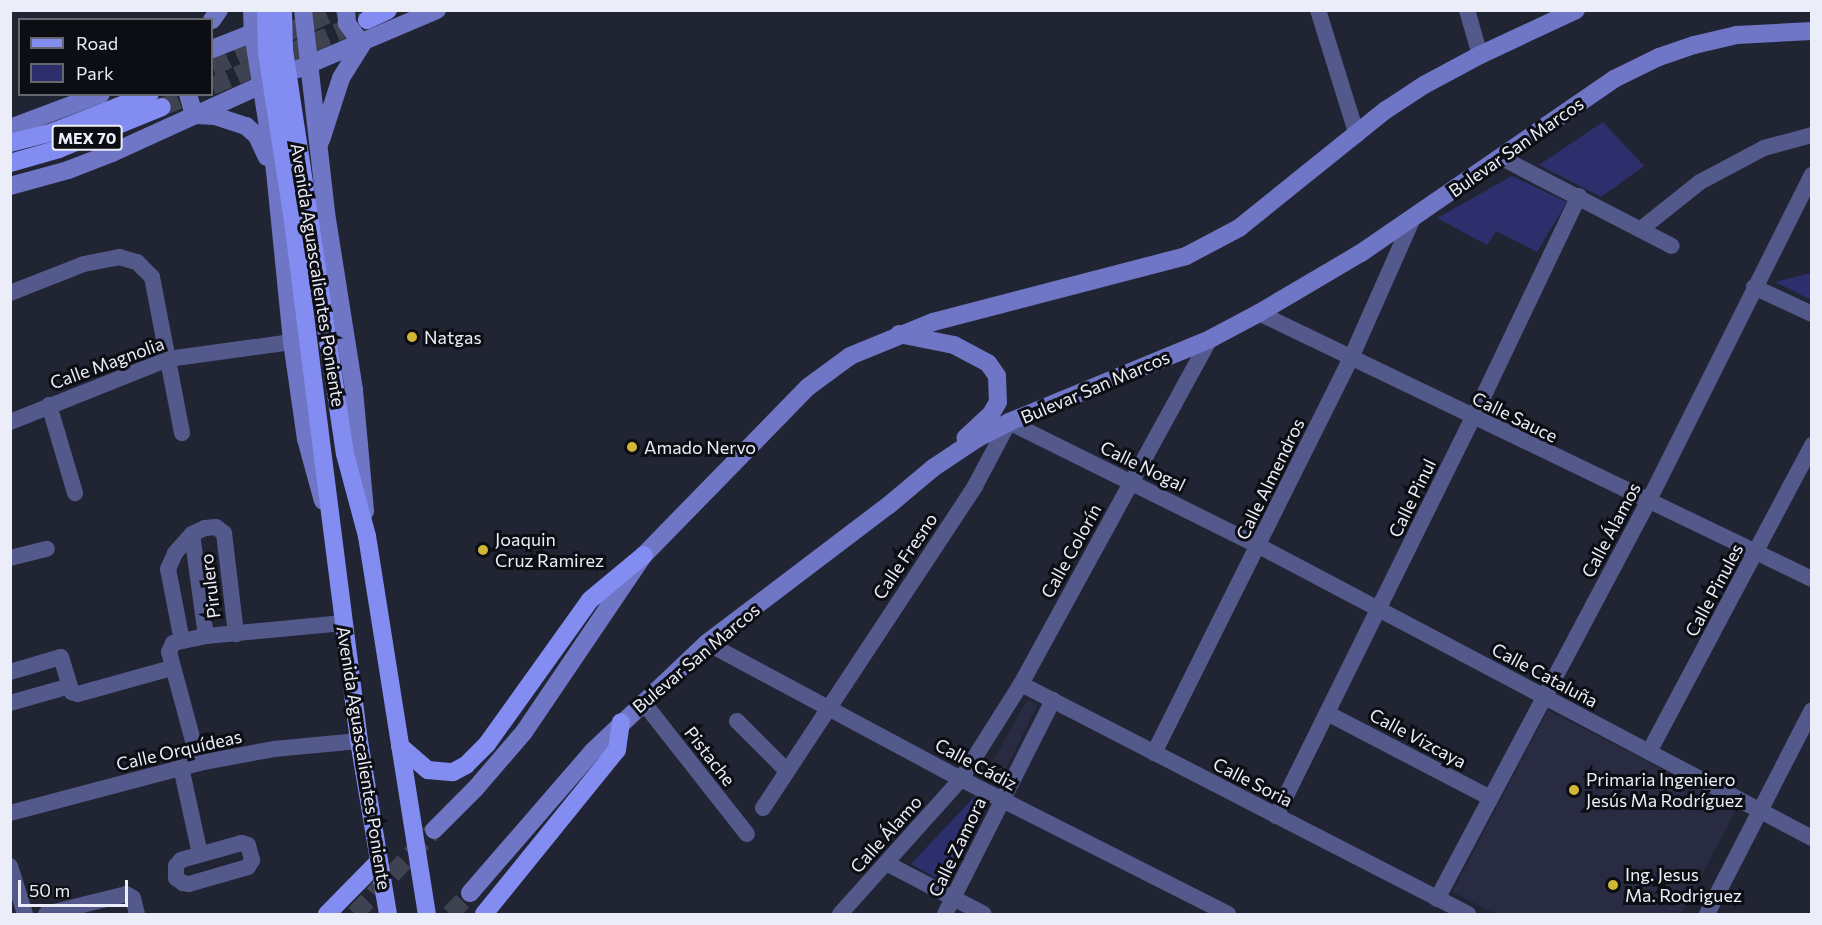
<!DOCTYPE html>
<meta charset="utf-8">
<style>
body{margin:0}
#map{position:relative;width:1822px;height:925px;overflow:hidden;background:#212433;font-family:Commissioner,sans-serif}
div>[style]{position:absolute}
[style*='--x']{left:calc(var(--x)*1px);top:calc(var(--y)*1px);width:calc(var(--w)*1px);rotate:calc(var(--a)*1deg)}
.built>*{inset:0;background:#282b41}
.green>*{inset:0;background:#2c2f6b}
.secondary-tunnel>*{height:18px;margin-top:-9px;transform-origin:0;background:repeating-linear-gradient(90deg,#3f4251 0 18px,transparent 0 27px)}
.primary-tunnel>*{height:18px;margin-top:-9px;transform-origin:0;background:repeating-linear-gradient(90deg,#3f4251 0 18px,transparent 0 27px)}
.street>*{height:16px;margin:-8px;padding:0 8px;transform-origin:8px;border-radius:8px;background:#535a8b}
.secondary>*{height:18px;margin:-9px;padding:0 9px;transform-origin:9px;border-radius:9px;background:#6e76c5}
.primary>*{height:18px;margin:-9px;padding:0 9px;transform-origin:9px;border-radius:9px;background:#828cf1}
.primary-bridge>*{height:18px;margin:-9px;padding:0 9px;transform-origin:9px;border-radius:9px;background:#828cf1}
.dots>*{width:16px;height:16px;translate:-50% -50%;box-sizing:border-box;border:3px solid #0d0e14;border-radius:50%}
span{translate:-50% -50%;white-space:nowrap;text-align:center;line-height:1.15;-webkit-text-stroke:6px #0d0e14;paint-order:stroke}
.shield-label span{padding:2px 4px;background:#0d0e14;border:2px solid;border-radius:4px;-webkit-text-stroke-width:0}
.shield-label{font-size:16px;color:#ebedf8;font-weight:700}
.street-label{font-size:18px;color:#ebedf8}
.poi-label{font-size:18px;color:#ebedf8}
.left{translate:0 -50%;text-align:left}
.frame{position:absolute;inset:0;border:12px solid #ebedf8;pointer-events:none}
.legend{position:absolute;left:18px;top:18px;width:195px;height:78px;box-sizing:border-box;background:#0d0e14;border:2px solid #66676f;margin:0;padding:8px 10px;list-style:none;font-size:18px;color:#ebedf8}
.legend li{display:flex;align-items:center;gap:12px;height:30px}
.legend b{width:30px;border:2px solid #66676f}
.scale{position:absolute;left:18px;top:880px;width:110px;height:27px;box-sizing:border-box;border:3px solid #ebedf8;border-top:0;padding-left:8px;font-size:18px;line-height:21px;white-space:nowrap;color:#ebedf8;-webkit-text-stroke:4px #0d0e14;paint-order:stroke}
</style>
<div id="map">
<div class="built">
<div style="clip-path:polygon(1027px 700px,1038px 704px,999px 783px,985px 775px)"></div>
<div style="clip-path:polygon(1548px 710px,1737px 808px,1681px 914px,1496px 914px,1452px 892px)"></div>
</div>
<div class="green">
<div style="clip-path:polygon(1603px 122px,1644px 166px,1601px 197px,1539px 165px)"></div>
<div style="clip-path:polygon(1512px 176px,1567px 202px,1537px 252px,1496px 231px,1487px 245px,1437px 218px)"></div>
<div style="clip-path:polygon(1811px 273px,1811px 300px,1775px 282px)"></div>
<div style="clip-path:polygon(977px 794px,990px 801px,947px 884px,911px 864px)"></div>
</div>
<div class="secondary-tunnel">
<div style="--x:355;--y:914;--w:115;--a:-46.8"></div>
<div style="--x:450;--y:914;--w:29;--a:-46"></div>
</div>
<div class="primary-tunnel">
<div style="--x:212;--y:67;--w:137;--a:-24.5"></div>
<div style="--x:212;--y:86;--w:165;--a:-23.2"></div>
<div style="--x:162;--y:107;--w:33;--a:-23"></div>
</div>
<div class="street">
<div style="--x:1318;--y:10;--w:131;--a:72.7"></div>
<div style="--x:1467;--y:10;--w:47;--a:73.9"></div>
<div style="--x:1502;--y:158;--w:191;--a:27.4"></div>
<div style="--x:1641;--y:229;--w:75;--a:-38.5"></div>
<div style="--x:1700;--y:182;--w:72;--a:-28"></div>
<div style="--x:1764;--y:148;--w:50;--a:-15.2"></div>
<div style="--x:1754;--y:287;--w:64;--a:25"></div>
<div style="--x:10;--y:293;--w:79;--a:-21.4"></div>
<div style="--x:84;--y:264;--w:36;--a:-11"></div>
<div style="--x:119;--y:257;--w:19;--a:16"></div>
<div style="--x:137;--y:262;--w:21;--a:45"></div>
<div style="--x:152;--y:277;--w:159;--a:79.1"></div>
<div style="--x:1259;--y:313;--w:614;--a:25.69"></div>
<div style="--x:49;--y:405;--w:92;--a:73.5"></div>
<div style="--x:10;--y:422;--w:170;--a:-21.7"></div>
<div style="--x:168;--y:359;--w:125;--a:-7.8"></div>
<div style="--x:192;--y:534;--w:103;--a:82.2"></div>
<div style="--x:10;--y:558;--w:38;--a:-14"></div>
<div style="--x:182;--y:641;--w:73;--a:-101"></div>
<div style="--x:168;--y:569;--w:17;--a:-66"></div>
<div style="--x:175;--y:553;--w:25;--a:-48"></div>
<div style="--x:192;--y:534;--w:14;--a:-25"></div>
<div style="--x:205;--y:528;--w:11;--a:-5"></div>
<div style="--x:216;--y:527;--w:10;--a:37"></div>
<div style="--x:224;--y:533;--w:102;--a:83.2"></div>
<div style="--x:707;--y:643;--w:288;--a:28.2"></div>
<div style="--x:961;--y:779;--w:299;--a:26.8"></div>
<div style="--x:10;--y:672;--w:53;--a:-16.4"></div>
<div style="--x:61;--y:657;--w:37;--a:73"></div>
<div style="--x:72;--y:692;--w:6;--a:18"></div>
<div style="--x:78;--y:694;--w:98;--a:-15.5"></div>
<div style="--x:1021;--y:684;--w:503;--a:27.23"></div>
<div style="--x:643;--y:702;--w:168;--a:51.8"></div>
<div style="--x:10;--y:703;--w:62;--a:-15.8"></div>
<div style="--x:1327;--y:713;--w:184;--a:27.5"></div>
<div style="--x:737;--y:721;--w:71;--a:45"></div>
<div style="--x:1649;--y:752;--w:348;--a:-62"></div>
<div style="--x:1154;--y:753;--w:441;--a:-63.5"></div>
<div style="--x:1351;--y:358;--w:153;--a:-66.1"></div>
<div style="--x:199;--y:763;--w:115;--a:-105.1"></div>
<div style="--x:169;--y:652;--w:10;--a:-66"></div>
<div style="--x:173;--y:643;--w:34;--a:-12"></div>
<div style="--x:206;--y:636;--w:138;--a:-5.4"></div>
<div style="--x:181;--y:767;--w:89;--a:77.7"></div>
<div style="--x:763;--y:808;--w:386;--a:-56.6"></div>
<div style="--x:975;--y:486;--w:72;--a:-62"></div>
<div style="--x:1009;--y:422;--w:279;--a:26.4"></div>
<div style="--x:1259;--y:546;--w:625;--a:27.84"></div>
<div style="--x:10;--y:813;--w:196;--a:-14.8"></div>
<div style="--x:199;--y:763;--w:76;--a:-10.6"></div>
<div style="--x:274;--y:749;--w:85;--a:-5.4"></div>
<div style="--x:1276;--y:816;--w:444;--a:-63.7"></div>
<div style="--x:1473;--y:418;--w:246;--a:-64.5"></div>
<div style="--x:242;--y:843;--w:6;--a:18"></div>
<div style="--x:248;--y:845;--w:16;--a:75"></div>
<div style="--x:252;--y:860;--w:8;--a:120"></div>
<div style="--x:248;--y:867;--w:61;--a:163.9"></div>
<div style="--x:189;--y:884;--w:6;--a:-171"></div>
<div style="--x:183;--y:883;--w:9;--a:-144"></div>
<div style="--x:176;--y:878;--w:12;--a:-90"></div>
<div style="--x:176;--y:866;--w:8;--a:-50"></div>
<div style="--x:181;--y:860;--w:63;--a:-15.6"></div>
<div style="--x:886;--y:863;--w:110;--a:27.5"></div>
<div style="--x:10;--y:866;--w:50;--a:72.6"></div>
<div style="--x:1437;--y:899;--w:450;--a:-62"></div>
<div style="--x:1648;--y:502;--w:366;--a:-63.4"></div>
<div style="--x:46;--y:914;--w:82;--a:-14"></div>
<div style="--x:126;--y:894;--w:8;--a:30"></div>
<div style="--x:133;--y:898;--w:16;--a:76"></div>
<div style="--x:840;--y:914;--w:181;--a:-48.1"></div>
<div style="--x:961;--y:779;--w:112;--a:-57.7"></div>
<div style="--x:1021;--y:684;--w:393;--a:-61.3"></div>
<div style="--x:945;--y:914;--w:240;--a:-63.2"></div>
<div style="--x:1707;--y:914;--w:229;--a:-62.8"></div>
</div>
<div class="secondary">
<div style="--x:252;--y:10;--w:23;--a:88"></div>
<div style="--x:253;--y:33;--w:140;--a:80.9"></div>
<div style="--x:275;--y:171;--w:172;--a:84.3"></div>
<div style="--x:292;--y:342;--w:98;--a:81.8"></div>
<div style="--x:306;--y:439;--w:64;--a:74.7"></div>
<div style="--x:303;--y:10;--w:204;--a:83.5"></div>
<div style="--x:326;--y:213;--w:179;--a:81"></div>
<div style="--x:354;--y:390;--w:122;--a:84.8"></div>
<div style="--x:212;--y:20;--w:12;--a:-55"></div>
<div style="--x:212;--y:49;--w:55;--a:-21.4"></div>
<div style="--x:298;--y:69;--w:151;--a:-23"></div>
<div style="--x:188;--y:94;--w:22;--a:74"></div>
<div style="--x:196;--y:115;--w:19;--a:3"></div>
<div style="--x:215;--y:116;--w:33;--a:18"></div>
<div style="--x:246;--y:126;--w:15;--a:42"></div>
<div style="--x:257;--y:136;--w:23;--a:65"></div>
<div style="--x:10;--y:128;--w:97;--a:-20.5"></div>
<div style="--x:321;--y:140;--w:65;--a:-72.1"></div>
<div style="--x:341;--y:78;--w:40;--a:-58"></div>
<div style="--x:362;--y:44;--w:26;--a:-126"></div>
<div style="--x:347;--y:23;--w:13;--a:-94"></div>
<div style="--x:10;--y:186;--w:60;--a:-15.4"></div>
<div style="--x:68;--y:170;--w:47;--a:-21.1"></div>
<div style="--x:112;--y:153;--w:174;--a:-24.5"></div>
<div style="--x:899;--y:334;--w:56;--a:11.3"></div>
<div style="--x:954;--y:345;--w:38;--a:28"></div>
<div style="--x:988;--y:363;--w:16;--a:55"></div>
<div style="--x:997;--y:376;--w:26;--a:88"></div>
<div style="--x:998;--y:402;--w:14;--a:120"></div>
<div style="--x:991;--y:414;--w:35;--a:137"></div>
<div style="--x:434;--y:830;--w:58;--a:-45"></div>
<div style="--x:475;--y:789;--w:75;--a:-49.3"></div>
<div style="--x:524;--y:732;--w:214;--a:-55.9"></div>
<div style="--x:644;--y:555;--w:235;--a:-45.7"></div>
<div style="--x:808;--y:387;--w:52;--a:-36.4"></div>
<div style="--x:850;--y:356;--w:90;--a:-22.3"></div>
<div style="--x:933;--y:322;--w:261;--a:-14.6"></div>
<div style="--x:1186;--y:256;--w:60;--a:-27.8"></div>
<div style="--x:1239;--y:228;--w:189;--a:-38.8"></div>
<div style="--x:1386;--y:110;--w:45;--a:-33.3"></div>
<div style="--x:1424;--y:85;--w:64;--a:-28.2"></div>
<div style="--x:1480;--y:55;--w:106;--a:-25.1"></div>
<div style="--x:470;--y:893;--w:188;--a:-49.1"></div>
<div style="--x:593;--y:751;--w:157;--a:-43.5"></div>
<div style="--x:707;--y:643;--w:228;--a:-37.2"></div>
<div style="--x:889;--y:505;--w:57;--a:-40.1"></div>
<div style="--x:933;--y:468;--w:54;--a:-33.7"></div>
<div style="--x:978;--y:438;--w:35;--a:-27"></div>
<div style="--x:1009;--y:422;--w:217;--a:-22.4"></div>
<div style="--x:1210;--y:339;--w:55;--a:-28"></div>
<div style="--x:1259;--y:313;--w:118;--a:-30.5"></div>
<div style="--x:1361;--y:253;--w:307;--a:-34.5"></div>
<div style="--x:1614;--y:79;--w:50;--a:-26.1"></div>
<div style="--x:1659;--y:57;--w:37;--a:-19"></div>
<div style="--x:1694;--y:45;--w:44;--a:-13.1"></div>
<div style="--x:1737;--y:35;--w:75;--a:-3.1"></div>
</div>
<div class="primary">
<div style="--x:367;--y:20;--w:23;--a:-25"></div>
<div style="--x:10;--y:143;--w:44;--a:-14.3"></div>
<div style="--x:53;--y:132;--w:104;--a:-21.4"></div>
<div style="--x:10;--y:163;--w:51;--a:-15.9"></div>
<div style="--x:59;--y:149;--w:111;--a:-22.2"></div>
<div style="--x:293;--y:221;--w:524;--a:82.77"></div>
<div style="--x:359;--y:741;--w:175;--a:80.5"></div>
<div style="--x:339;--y:414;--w:40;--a:81.5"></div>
<div style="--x:345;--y:454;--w:85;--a:75"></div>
<div style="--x:367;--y:536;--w:383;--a:81"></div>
<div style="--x:400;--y:746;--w:37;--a:41"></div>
<div style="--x:428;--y:770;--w:25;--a:5"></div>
<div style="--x:453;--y:772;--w:15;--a:-28"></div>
<div style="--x:466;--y:765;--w:30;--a:-45"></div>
<div style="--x:487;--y:744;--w:177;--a:-54.4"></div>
<div style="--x:590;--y:600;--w:70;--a:-39.8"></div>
<div style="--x:327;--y:914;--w:74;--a:-45.5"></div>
<div style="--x:484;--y:914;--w:211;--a:-51"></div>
<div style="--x:617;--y:750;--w:28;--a:-82"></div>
</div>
<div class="primary-bridge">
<div style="--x:266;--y:10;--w:43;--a:88.7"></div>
<div style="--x:267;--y:53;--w:170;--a:81.2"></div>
<div style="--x:283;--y:10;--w:40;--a:88.6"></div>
<div style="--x:284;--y:50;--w:368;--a:81.4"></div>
</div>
<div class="dots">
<div style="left:412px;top:337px;background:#d1b736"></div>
<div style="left:632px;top:447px;background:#d1b736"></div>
<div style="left:483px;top:550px;background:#d1b736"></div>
<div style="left:1574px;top:790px;background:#d1b736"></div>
<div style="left:1613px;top:885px;background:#d1b736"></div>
</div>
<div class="shield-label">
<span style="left:87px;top:138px">MEX 70</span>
</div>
<div class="street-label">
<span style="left:1516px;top:147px;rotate:-35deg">Bulevar San Marcos</span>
<span style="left:318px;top:275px;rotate:81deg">Avenida Aguascalientes Poniente</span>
<span style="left:107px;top:363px;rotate:-20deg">Calle Magnolia</span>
<span style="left:1095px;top:387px;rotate:-23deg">Bulevar San Marcos</span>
<span style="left:1515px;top:417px;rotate:26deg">Calle Sauce</span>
<span style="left:1143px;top:466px;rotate:26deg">Calle Nogal</span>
<span style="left:1270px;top:479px;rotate:-64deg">Calle Almendros</span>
<span style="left:1412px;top:498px;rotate:-64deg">Calle Pinul</span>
<span style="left:1611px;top:530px;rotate:-62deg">Calle Álamos</span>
<span style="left:1071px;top:551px;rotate:-61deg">Calle Colorín</span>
<span style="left:905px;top:556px;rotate:-56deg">Calle Fresno</span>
<span style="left:210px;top:586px;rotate:-97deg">Pirulero</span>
<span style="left:1714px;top:590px;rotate:-62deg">Calle Pinules</span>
<span style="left:696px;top:658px;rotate:-40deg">Bulevar San Marcos</span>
<span style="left:1545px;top:675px;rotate:28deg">Calle Cataluña</span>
<span style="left:1418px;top:738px;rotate:28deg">Calle Vizcaya</span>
<span style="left:179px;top:750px;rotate:-13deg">Calle Orquídeas</span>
<span style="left:710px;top:756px;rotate:52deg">Pistache</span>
<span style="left:364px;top:758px;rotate:81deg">Avenida Aguascalientes Poniente</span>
<span style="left:976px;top:764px;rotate:28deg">Calle Cádiz</span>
<span style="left:1253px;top:782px;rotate:27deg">Calle Soria</span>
<span style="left:886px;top:834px;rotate:-48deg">Calle Álamo</span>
<span style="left:957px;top:847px;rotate:-64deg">Calle Zamora</span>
</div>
<div class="poi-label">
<span class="left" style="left:424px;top:337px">Natgas</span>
<span class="left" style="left:644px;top:447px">Amado Nervo</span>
<span class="left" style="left:495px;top:550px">Joaquin<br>Cruz Ramirez</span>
<span class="left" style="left:1586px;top:790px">Primaria Ingeniero<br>Jesús Ma Rodríguez</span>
<span class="left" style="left:1625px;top:885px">Ing. Jesus<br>Ma. Rodriguez</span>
</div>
<div class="frame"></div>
<ul class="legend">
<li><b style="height:8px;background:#828cf1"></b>Road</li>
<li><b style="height:16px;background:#2c2f6b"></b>Park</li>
</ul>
<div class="scale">50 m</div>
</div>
